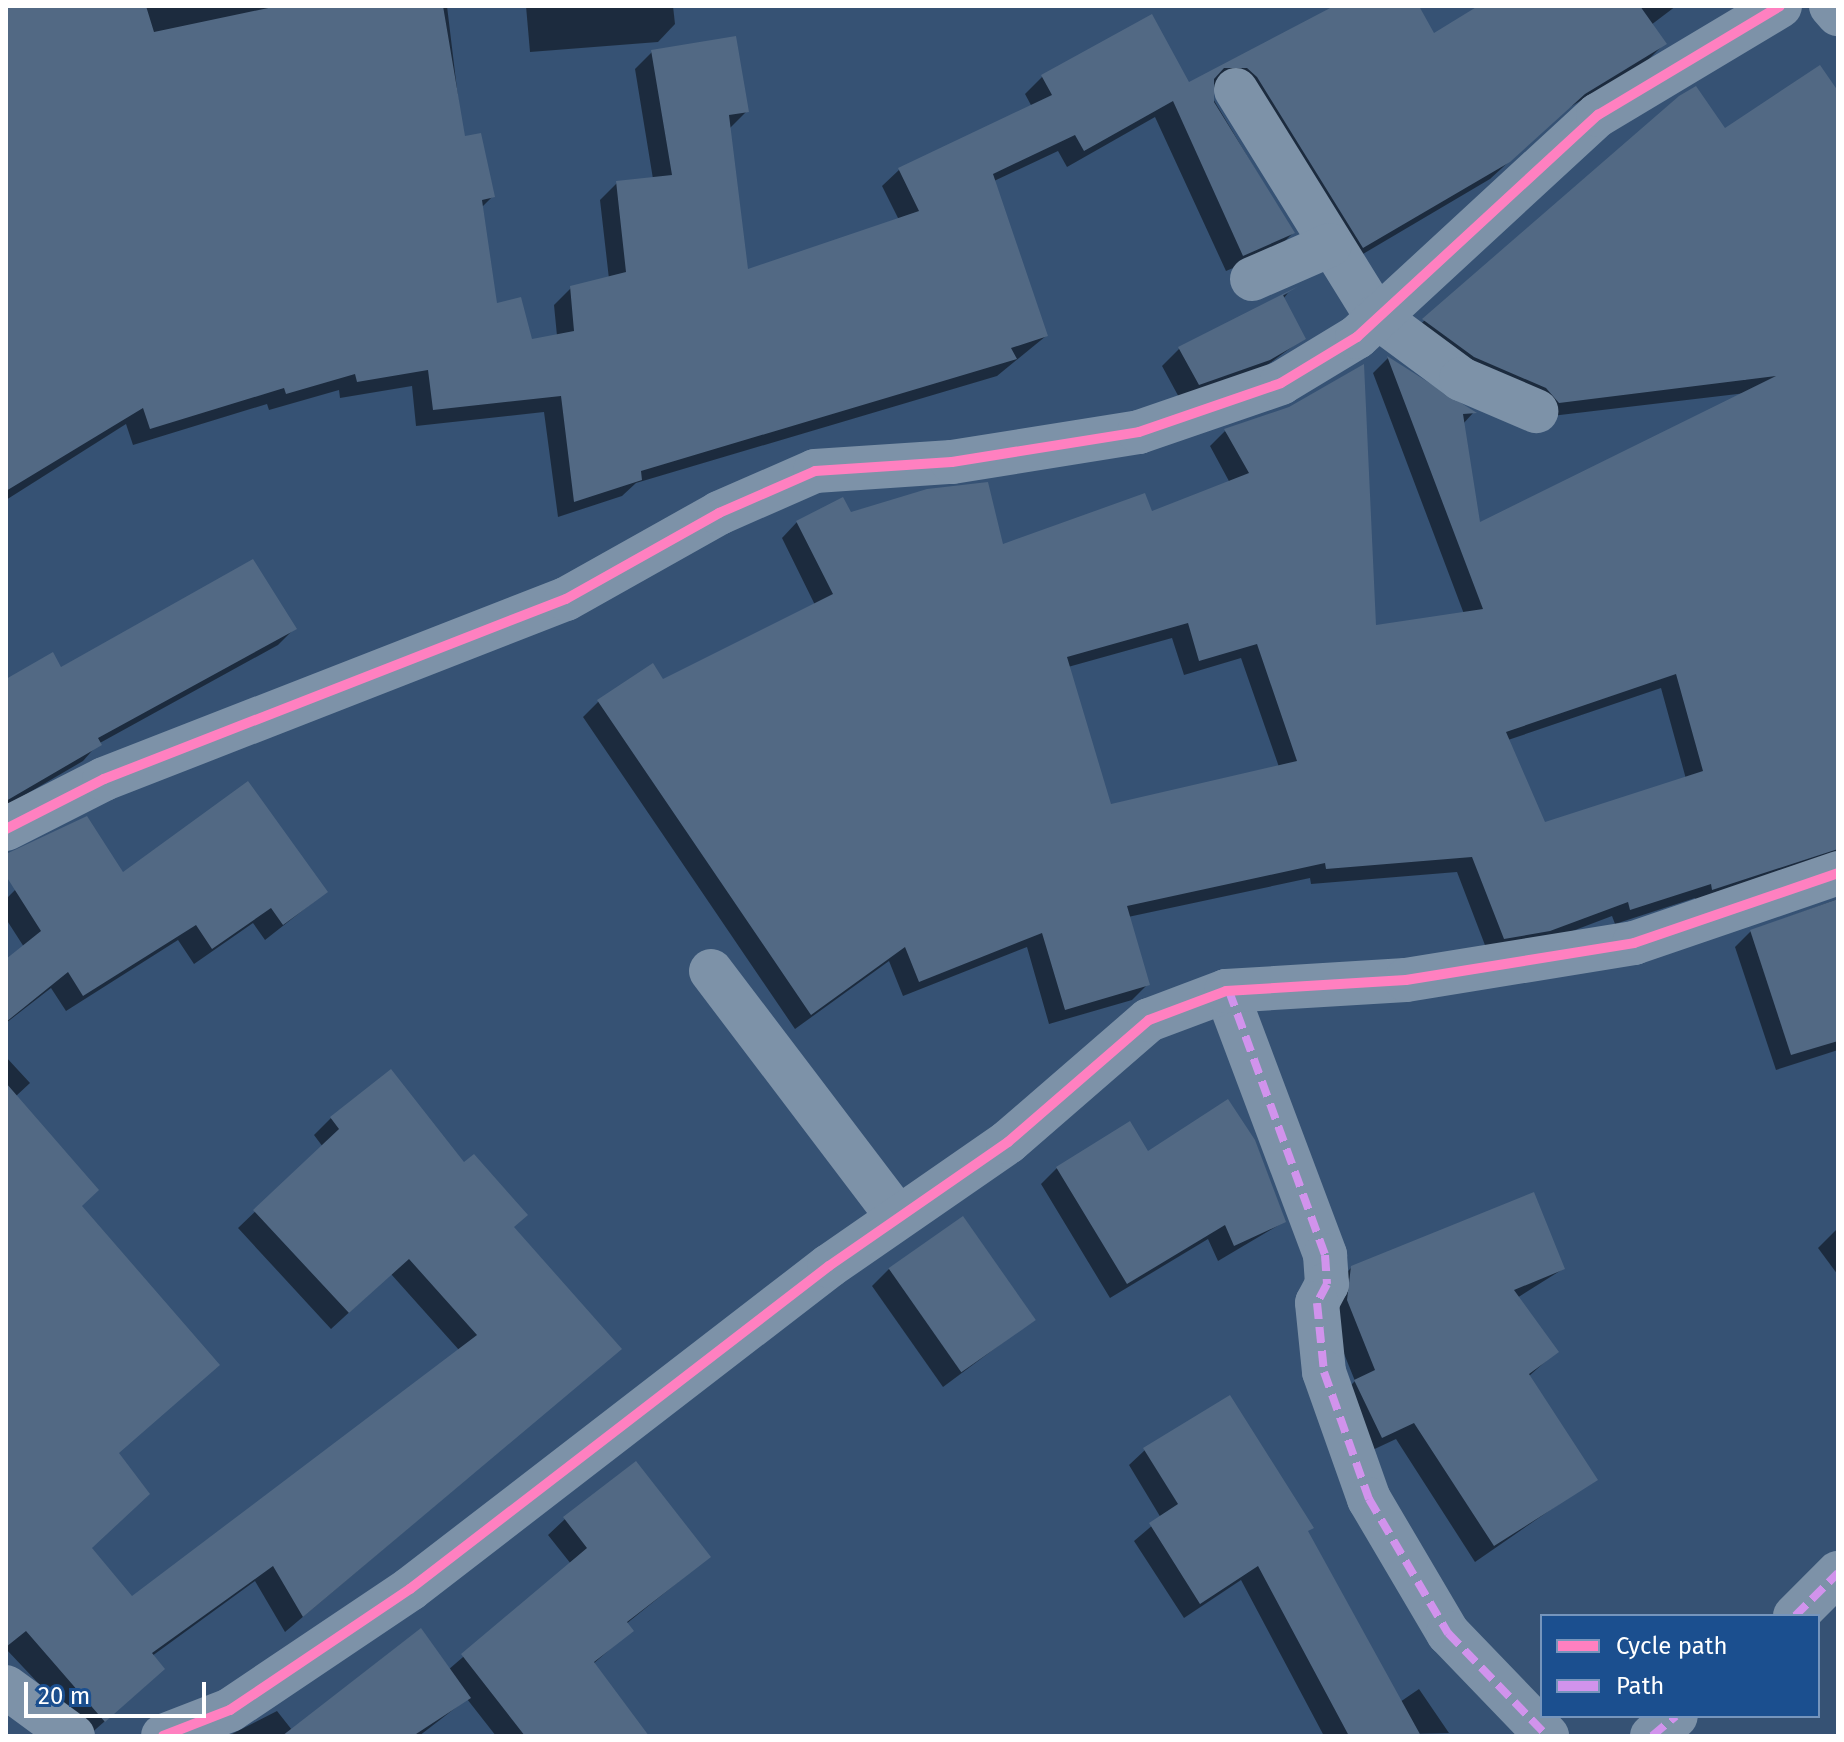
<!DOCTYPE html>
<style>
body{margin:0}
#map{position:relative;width:1844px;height:1742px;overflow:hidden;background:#365274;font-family:"Fira Sans",sans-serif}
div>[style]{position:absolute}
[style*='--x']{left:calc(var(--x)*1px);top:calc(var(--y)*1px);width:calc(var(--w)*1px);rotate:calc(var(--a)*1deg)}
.shadow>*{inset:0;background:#0007}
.building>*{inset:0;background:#526984;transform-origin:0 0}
.minor>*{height:44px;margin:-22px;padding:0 22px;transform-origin:22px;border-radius:22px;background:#7d92a8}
.quiet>*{height:8px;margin-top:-4px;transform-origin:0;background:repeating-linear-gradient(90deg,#d193ec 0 16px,transparent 0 24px)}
.cycleway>*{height:10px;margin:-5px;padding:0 5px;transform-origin:5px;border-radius:5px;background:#ff80c0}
span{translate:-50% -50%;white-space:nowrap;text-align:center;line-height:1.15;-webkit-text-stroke:6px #1b4f8f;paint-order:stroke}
.frame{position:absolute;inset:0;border:8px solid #fff;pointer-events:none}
.legend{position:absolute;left:1540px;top:1614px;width:280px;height:104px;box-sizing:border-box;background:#1b4f8f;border:2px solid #7695bc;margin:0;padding:10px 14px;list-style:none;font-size:24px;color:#fff}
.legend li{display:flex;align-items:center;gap:16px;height:40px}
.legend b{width:40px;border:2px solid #7695bc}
.scale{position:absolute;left:24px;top:1682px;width:182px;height:36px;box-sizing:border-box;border:4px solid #fff;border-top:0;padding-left:10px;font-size:24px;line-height:28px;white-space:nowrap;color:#fff;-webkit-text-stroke:6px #1b4f8f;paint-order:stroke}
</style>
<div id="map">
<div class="shadow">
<div style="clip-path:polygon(6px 6px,447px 6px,463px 139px,493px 196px,481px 208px,495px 306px,530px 341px,557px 336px,554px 305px,571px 288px,609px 279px,600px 200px,617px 183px,653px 179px,635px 69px,652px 52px,747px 111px,729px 129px,746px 272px,899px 220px,882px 186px,900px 169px,1032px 107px,1025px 94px,1042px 77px,1189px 85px,1338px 6px,1417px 6px,1433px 36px,1482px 6px,1676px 6px,1651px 25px,1664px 44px,1647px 61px,1565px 110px,1490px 179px,1346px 264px,1230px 84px,1209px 92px,1293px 233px,1276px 250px,1226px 271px,1155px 117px,1067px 167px,1058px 151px,994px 181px,1046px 336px,997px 376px,636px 483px,622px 496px,558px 517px,544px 412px,416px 426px,412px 386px,340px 398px,339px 390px,269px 410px,267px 404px,133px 445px,126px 424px,6px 500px)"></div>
<div style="clip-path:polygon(526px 6px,673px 6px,675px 24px,658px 42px,530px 52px)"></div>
<div style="clip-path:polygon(evenodd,1838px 95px,1838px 873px,1697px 904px,1695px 898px,1615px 924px,1612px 916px,1533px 946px,1488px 953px,1457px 872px,1311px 884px,1310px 878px,1128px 917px,1148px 984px,1132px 1000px,1049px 1024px,1027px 947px,903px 996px,889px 961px,795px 1029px,583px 717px,598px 702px,663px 681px,815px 605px,782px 538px,797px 522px,850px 515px,1001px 546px,1151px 514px,1230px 483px,1210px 446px,1225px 431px,1374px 627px,1464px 614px,1373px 373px,1388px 358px,1473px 413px,1463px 424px,1478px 525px,1746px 393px,1543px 417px,1408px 335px,1680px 97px,1724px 130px,1838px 95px,1172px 638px,1184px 675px,1241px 658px,1279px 767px,1110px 806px,1068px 667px,1172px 638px,1838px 95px,1661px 688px,1686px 779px,1544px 825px,1508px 740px,1661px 688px)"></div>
<div style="clip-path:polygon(1288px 293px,1283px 299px,1304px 338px,1251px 377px,1181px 401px,1162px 366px,1180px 348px)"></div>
<div style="clip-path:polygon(294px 629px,278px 645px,98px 744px,83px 761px,6px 806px,6px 681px)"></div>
<div style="clip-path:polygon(122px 875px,326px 892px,265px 940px,253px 923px,194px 964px,178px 940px,66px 1011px,51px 988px,6px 1023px,6px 961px,24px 947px,6px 919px,6px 899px,15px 890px)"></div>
<div style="clip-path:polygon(1838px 899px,1838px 1050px,1776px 1070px,1735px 947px,1751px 931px)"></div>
<div style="clip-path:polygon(6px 1057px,30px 1083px,15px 1097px,80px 1207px,118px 1454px,90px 1549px,131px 1598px,459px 1350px,391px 1274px,331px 1329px,238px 1228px,323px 1147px,314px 1135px,331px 1118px,512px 1228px,620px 1349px,285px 1632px,255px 1581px,152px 1656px,146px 1685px,88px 1736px,6px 1649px)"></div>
<div style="clip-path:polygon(1148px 1154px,1284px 1222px,1218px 1261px,1208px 1239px,1110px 1298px,1041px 1184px,1057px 1168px)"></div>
<div style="clip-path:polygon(1838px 1228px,1838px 1275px,1818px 1248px)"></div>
<div style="clip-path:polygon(1352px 1267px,1563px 1269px,1517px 1298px,1556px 1352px,1528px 1377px,1595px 1479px,1475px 1562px,1396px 1439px,1364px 1454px,1337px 1399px,1355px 1381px,1330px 1319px,1334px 1285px)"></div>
<div style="clip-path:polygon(890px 1268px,1033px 1320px,943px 1387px,872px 1286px)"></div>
<div style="clip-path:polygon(1145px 1450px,1307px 1532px,1400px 1702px,1419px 1689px,1449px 1733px,1324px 1736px,1241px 1580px,1184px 1618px,1134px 1541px,1161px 1518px,1129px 1465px)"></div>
<div style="clip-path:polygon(565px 1519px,709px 1557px,626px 1624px,631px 1631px,593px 1664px,647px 1736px,496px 1736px,467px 1699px,419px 1736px,228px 1736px,277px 1711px,292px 1730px,448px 1670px,571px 1564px,548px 1535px)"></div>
</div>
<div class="building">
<div style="clip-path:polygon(6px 6px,146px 6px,154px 32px,278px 6px,443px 6px,465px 136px,481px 133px,495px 197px,482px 200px,497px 303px,521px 297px,532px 339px,574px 331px,570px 286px,626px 272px,616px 181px,672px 175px,651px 50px,736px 36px,749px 112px,729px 115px,748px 269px,919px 211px,898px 168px,1052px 95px,1041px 75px,1152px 14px,1189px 82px,1334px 6px,1419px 6px,1434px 33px,1478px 6px,1640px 6px,1667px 44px,1585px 94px,1510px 162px,1363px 248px,1257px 77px,1247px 68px,1224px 68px,1214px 79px,1214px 102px,1295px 233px,1243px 256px,1173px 101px,1084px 151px,1075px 135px,993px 174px,1048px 336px,1011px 348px,1017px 359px,641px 471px,642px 480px,574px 502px,561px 396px,433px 410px,428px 370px,357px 382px,355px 374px,286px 394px,284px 388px,150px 429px,143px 408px,6px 491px)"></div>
<div style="clip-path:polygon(evenodd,1820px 65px,1838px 91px,1838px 849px,1712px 890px,1711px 884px,1630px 910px,1628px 902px,1550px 931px,1504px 939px,1472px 857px,1326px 869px,1325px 863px,1127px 906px,1150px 985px,1065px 1010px,1042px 933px,919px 982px,905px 947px,811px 1015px,597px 700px,653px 663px,663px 679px,833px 594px,796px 521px,843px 497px,851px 512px,927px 489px,988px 482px,1003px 544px,1145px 493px,1152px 511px,1249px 473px,1224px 429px,1289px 407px,1364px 364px,1376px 625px,1483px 609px,1387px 356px,1477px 413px,1463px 414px,1480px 522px,1776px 376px,1559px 403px,1546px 388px,1474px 357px,1422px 319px,1679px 96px,1696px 86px,1725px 128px,1820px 65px,1188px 623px,1199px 661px,1257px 644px,1297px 761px,1111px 804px,1067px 657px,1188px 623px,1820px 65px,1676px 674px,1703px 771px,1545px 822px,1506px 732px,1676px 674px)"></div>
<div style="clip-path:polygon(1299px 286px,1283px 295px,1306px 339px,1270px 360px,1199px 385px,1178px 347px)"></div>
<div style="clip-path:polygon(253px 559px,297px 629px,98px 738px,102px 745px,6px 801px,6px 679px,53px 652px,61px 667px)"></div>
<div style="clip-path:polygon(248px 781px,328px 892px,283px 925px,271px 908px,212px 949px,196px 925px,83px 996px,68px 972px,6px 1022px,6px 959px,41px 931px,6px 876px,6px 854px,87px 816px,123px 872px)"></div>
<div style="clip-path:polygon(1838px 899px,1838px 1041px,1791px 1055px,1750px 930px)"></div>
<div style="clip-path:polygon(391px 1069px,464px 1162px,474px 1154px,528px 1215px,514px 1227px,622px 1349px,303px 1617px,273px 1566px,152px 1653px,165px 1669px,105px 1722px,26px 1631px,6px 1647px,6px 1083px,99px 1190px,82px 1206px,220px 1365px,119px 1453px,150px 1494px,92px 1548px,132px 1596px,477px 1335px,409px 1259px,349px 1313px,253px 1210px,339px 1129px,330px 1117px)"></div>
<div style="clip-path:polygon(1228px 1099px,1255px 1140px,1286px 1222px,1234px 1246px,1225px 1225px,1127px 1284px,1056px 1167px,1130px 1121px,1148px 1151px)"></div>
<div style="clip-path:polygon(1534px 1192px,1565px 1269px,1514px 1290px,1559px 1352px,1529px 1374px,1598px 1480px,1494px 1546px,1414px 1423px,1382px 1438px,1354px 1380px,1375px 1370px,1347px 1300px,1351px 1266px)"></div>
<div style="left:963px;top:1216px;width:127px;height:91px;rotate:55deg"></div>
<div style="clip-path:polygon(1230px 1395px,1314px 1528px,1308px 1531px,1421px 1736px,1349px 1736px,1258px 1566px,1200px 1604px,1149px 1523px,1178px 1504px,1143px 1448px)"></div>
<div style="clip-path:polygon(636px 1461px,711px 1557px,627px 1622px,634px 1631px,594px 1662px,649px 1736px,525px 1736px,461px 1654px,587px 1548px,563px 1517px)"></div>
<div style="clip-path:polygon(421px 1628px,471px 1698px,413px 1736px,282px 1736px)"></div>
</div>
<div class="minor">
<div style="--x:1831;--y:6;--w:11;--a:49"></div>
<div style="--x:1236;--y:90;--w:266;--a:58.2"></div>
<div style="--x:1376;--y:316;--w:106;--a:36.5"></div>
<div style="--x:1461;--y:379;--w:82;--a:23.1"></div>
<div style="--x:1252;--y:279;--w:85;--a:-23.6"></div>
<div style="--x:6;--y:829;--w:110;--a:-27"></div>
<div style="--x:104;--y:779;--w:496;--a:-21.3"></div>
<div style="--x:566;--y:599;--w:176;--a:-29.3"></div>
<div style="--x:719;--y:513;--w:105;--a:-23.6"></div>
<div style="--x:815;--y:471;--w:137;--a:-3.8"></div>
<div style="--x:952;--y:462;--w:189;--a:-9.1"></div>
<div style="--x:1139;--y:432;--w:150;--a:-19"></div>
<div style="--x:1281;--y:383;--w:89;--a:-31.2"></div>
<div style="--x:1357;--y:337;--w:328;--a:-42.7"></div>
<div style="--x:1598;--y:115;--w:212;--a:-30.9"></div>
<div style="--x:711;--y:971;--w:309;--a:52.8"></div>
<div style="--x:1226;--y:991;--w:282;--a:69.4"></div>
<div style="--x:1325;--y:1255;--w:29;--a:86"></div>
<div style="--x:1327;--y:1284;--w:21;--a:118"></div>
<div style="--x:1317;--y:1303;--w:69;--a:84.2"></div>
<div style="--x:1324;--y:1372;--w:135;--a:70.5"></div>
<div style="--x:1369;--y:1499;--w:156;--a:59.5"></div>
<div style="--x:1448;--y:1633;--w:143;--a:46.1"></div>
<div style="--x:1795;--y:1616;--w:61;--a:-45"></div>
<div style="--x:6;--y:1687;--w:83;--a:36.2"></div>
<div style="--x:163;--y:1736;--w:72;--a:-21.2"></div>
<div style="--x:230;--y:1710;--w:217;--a:-33.9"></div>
<div style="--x:410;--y:1589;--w:529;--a:-37.63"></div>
<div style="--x:829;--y:1266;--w:218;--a:-34.7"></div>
<div style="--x:1008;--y:1142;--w:186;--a:-40.9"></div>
<div style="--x:1149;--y:1020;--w:82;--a:-20.6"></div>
<div style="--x:1226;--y:991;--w:180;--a:-3.5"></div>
<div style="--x:1406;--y:980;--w:231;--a:-9.2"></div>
<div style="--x:1634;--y:943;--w:216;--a:-18.9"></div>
<div style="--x:1652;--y:1736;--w:31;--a:-40"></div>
</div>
<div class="quiet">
<div style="--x:1229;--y:991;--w:281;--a:70"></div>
<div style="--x:1325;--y:1255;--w:29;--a:86"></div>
<div style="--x:1327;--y:1284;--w:21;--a:118"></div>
<div style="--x:1317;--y:1303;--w:69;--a:84.2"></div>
<div style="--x:1324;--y:1372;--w:135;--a:70.5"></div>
<div style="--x:1369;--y:1499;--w:156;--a:59.5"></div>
<div style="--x:1448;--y:1633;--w:143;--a:46.1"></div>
<div style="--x:1795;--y:1616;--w:61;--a:-45"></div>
<div style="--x:1652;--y:1736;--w:31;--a:-40"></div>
</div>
<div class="cycleway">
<div style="--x:6;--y:829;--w:110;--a:-27"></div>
<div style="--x:104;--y:779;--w:496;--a:-21.3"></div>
<div style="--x:566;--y:599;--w:176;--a:-29.3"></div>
<div style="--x:719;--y:513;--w:105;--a:-23.6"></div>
<div style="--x:815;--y:471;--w:137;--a:-3.8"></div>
<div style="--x:952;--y:462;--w:189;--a:-9.1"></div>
<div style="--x:1139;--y:432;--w:150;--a:-19"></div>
<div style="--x:1281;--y:383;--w:89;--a:-31.2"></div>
<div style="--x:1357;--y:337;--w:328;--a:-42.7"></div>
<div style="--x:1598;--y:115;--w:212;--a:-30.9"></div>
<div style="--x:163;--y:1736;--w:72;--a:-21.2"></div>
<div style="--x:230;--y:1710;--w:217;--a:-33.9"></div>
<div style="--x:410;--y:1589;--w:529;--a:-37.63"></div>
<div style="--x:829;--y:1266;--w:218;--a:-34.7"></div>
<div style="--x:1008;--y:1142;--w:186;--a:-40.9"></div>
<div style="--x:1149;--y:1020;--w:82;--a:-20.6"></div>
<div style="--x:1226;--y:991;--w:180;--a:-3.5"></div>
<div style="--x:1406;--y:980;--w:231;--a:-9.2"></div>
<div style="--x:1634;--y:943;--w:216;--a:-18.9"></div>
</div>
<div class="frame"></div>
<ul class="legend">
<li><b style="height:10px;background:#ff80c0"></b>Cycle path</li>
<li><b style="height:10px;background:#d193ec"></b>Path</li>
</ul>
<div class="scale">20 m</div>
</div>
